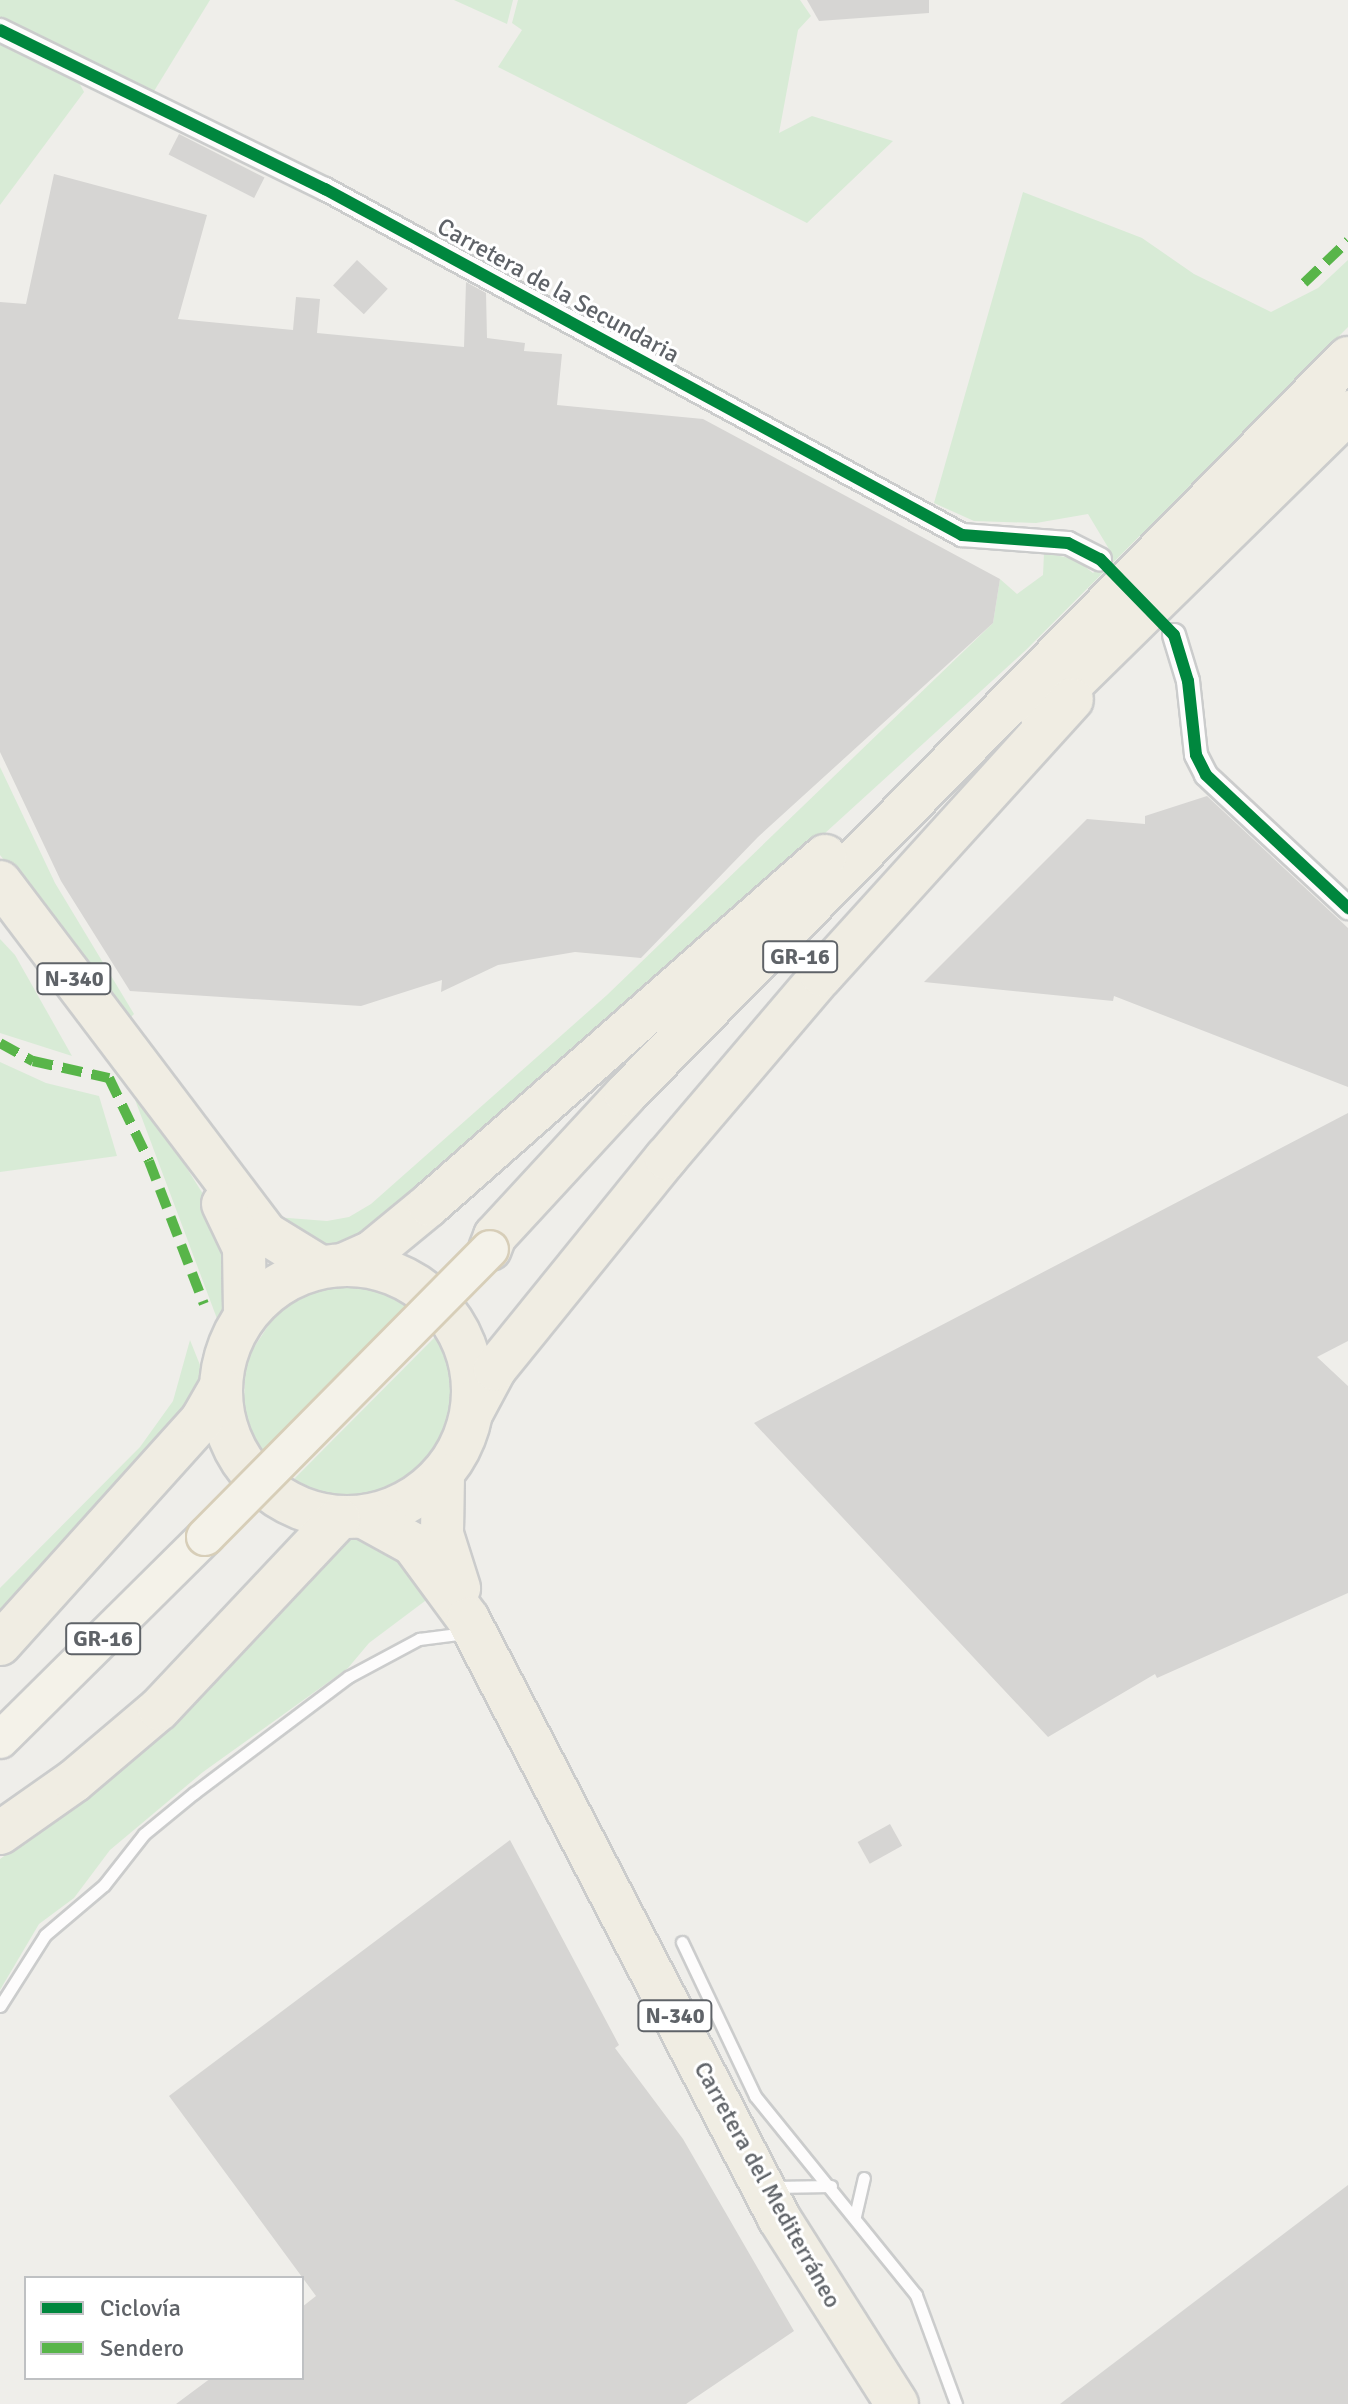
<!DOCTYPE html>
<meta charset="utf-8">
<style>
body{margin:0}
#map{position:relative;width:1348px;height:2404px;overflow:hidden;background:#efeeea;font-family:Signika,sans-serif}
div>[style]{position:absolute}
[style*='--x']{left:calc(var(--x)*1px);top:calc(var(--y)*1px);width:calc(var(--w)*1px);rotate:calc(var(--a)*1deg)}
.green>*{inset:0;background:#d8ebd6}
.building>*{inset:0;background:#d6d5d3;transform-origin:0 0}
.roads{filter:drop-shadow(2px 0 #cbcccc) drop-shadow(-2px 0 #cbcccc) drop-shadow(0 2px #cbcccc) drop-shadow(0 -2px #cbcccc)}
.lane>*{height:11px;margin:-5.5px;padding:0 5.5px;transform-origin:5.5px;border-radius:5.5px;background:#fdfcfc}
.street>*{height:22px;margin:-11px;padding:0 11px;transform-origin:11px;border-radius:11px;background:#fdfcfc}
.primary>*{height:36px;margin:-18px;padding:0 18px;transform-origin:18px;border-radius:18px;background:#f4f2e9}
.highway>*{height:42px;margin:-21px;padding:0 21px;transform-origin:21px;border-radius:21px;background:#f0ede3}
.highway>.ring{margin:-21px;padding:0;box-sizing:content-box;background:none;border:42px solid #f0ede3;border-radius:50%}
.bridges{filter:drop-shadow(2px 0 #d7ceb8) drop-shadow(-2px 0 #d7ceb8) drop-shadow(0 2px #d7ceb8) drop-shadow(0 -2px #d7ceb8)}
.primary-bridge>*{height:36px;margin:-18px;padding:0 18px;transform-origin:18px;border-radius:18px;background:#f4f2e9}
.quiet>*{height:10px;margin-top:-5px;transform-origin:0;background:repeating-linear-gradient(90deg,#58b549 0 20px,transparent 0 30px)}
.cycleway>*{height:12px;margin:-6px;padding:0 6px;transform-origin:6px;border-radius:6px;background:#00873e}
span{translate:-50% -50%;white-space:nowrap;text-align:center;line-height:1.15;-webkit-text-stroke:6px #fff;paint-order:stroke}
.shield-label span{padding:2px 6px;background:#fff;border:2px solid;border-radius:6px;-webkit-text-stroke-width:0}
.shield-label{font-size:22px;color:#5f6368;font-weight:700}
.street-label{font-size:24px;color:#5f6368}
.legend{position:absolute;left:24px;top:2276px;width:280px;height:104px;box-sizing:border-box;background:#fff;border:2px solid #bfc1c3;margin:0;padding:10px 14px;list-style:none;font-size:24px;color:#5f6368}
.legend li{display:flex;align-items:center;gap:16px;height:40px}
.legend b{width:40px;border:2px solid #bfc1c3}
</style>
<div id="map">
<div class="green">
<div style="clip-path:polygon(0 0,210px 0,151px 96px,0 21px)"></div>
<div style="clip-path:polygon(454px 0,513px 0,507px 24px)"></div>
<div style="clip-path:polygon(518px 0,800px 0,811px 16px,798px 30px,779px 133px,812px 116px,893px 141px,807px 223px,498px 67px,522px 30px,512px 23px)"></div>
<div style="clip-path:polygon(0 41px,75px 75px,84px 92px,0 205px)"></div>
<div style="clip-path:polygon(1023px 192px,1142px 238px,1194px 274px,1271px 312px,1318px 288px,1348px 260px,1348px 327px,1026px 650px,722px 927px,394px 1212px,343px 1247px,321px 1248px,275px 1217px,327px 1221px,349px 1217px,371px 1204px,607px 995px,993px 623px,1000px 579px,1017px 594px,1043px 575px,1044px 553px,1075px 559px,1093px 573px,1112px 554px,1088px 514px,1036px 523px,974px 521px,934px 503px)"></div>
<div style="clip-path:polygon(0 767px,55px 883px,134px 1014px,124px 1024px,62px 931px,0 855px)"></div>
<div style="clip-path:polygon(0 939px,15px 955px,72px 1056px,0 1033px)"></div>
<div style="clip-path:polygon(0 1062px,46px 1083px,99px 1096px,117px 1156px,0 1172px)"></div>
<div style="clip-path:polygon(134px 1097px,161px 1127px,225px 1229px,228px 1305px,219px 1324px)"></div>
<div style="clip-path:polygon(340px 1286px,372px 1287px,409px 1305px,262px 1455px,243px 1419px,246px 1360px,277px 1312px,305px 1295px)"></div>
<div style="clip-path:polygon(435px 1337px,447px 1357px,455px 1395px,439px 1447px,427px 1465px,407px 1481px,364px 1498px,336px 1498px,292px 1481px)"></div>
<div style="clip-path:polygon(190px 1340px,202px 1370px,199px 1396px,0 1619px,0 1588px,140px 1447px,173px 1401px)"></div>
<div style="clip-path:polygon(355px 1537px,392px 1547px,429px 1598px,369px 1643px,348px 1668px,203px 1772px,110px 1850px,74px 1898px,39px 1924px,0 1990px,0 1859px,87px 1797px,180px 1718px,326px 1554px)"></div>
</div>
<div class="building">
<div style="clip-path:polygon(807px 0,929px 0,929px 13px,819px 21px)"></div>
<div style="left:179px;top:134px;width:96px;height:23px;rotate:27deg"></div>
<div style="clip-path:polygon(54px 174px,207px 215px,178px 319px,293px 330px,296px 297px,320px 299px,317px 333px,464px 347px,466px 282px,486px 293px,487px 338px,525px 343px,524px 351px,562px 354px,557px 405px,703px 419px,1000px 579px,993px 623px,758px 837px,641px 958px,575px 952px,498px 965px,441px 992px,442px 980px,361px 1006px,130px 991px,61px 881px,0 752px,0 302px,26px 304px)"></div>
<div style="left:357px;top:260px;width:42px;height:35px;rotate:43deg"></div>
<div style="clip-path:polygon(1207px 796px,1348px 928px,1348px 1087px,1114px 996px,1113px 1001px,924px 982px,1087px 819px,1145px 824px,1145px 816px)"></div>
<div style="clip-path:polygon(1348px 1113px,1348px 1341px,1317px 1357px,1348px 1386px,1348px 1593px,1157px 1678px,1155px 1674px,1048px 1737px,754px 1423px)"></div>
<div style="left:890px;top:1824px;width:25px;height:37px;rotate:61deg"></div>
<div style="clip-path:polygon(510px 1840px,619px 2045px,615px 2048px,683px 2139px,794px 2331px,686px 2404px,176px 2404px,211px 2378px,302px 2378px,302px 2307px,316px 2296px,169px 2096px)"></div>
<div style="clip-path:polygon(1348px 2185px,1348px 2404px,1060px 2404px)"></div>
</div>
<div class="roads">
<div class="lane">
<div style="--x:682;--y:1942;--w:170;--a:64.6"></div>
<div style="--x:755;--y:2096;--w:256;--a:51"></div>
<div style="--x:916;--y:2295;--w:116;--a:69.8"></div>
<div style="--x:0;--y:2006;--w:84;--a:-57.6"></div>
<div style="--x:45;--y:1935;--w:77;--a:-40.3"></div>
<div style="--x:104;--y:1885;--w:65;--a:-51.9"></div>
<div style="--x:144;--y:1834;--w:65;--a:-39.4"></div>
<div style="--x:194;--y:1793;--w:193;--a:-37"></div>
<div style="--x:348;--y:1677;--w:81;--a:-28.2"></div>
<div style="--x:419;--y:1639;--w:47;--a:-7.3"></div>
<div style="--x:772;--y:2187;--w:59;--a:-1"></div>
<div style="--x:855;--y:2216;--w:39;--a:-77"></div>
</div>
<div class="street">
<div style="--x:0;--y:30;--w:362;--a:26.1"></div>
<div style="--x:325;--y:189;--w:725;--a:28.51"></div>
<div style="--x:962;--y:535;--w:106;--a:4.3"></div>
<div style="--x:1068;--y:543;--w:36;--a:27"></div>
<div style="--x:1174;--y:635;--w:48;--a:73.1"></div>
<div style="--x:1188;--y:681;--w:74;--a:83.8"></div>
<div style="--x:1196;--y:755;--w:22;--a:63"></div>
<div style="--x:1206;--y:775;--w:195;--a:43.1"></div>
</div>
<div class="primary">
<div style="--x:0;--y:1740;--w:289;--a:-44.7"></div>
</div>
<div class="highway">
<div style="--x:1041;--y:714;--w:431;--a:-44.5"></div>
<div style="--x:0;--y:882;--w:440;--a:52.9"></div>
<div style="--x:265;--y:1233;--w:65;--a:31.7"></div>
<div style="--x:223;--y:1204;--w:49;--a:64.5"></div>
<div style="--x:244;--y:1248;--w:67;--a:89.1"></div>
<div style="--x:490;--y:1249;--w:14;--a:-69"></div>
<div style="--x:495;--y:1236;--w:193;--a:-47.3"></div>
<div style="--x:626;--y:1094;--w:1031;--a:-45.55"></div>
<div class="ring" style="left:221px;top:1265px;width:210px;height:210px"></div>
<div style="--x:343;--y:1265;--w:32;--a:-24"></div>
<div style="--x:372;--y:1252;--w:74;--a:-39.5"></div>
<div style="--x:429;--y:1205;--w:528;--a:-41.39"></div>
<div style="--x:473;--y:1410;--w:47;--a:-61.8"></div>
<div style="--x:495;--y:1369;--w:272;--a:-51"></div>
<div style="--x:666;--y:1158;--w:240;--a:-49.6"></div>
<div style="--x:822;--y:975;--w:372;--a:-47.8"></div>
<div style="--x:443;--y:1475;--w:59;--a:91"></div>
<div style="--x:442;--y:1534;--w:57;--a:72.5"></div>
<div style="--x:364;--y:1517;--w:56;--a:28.9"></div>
<div style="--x:413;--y:1544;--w:93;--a:53.7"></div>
<div style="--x:468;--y:1619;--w:675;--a:62.56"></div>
<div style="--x:779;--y:2218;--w:220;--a:57.6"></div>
<div style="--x:0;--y:1644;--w:300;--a:-48"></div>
<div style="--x:201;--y:1421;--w:38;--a:-60"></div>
<div style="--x:0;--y:1833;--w:90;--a:-35.1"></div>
<div style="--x:74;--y:1781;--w:111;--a:-40.3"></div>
<div style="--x:159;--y:1709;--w:262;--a:-46.7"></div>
</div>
</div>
<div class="bridges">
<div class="primary-bridge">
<div style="--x:205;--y:1537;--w:405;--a:-45.3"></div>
</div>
</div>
<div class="quiet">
<div style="--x:1304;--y:283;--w:61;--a:-43.7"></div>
<div style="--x:0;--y:1043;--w:38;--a:29"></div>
<div style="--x:33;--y:1061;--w:78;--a:12.6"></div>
<div style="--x:109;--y:1078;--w:92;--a:64.3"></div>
<div style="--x:149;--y:1161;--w:153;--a:69"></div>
</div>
<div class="cycleway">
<div style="--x:0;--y:30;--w:362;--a:26.1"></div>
<div style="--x:325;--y:189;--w:725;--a:28.51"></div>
<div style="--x:962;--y:535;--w:106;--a:4.3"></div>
<div style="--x:1068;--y:543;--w:36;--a:27"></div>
<div style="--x:1100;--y:559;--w:106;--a:45.8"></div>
<div style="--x:1174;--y:635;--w:48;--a:73.1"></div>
<div style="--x:1188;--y:681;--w:74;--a:83.8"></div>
<div style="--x:1196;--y:755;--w:22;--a:63"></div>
<div style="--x:1206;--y:775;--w:195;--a:43.1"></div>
</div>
<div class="shield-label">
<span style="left:800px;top:957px">GR-16</span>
<span style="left:74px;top:979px">N-340</span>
<span style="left:103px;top:1639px">GR-16</span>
<span style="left:675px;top:2016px">N-340</span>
</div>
<div class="street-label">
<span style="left:558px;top:291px;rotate:29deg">Carretera de la Secundaria</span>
<span style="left:767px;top:2185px;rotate:61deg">Carretera del Mediterráneo</span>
</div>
<ul class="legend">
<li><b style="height:10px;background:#00873e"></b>Ciclovía</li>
<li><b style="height:10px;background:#58b549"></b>Sendero</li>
</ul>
</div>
